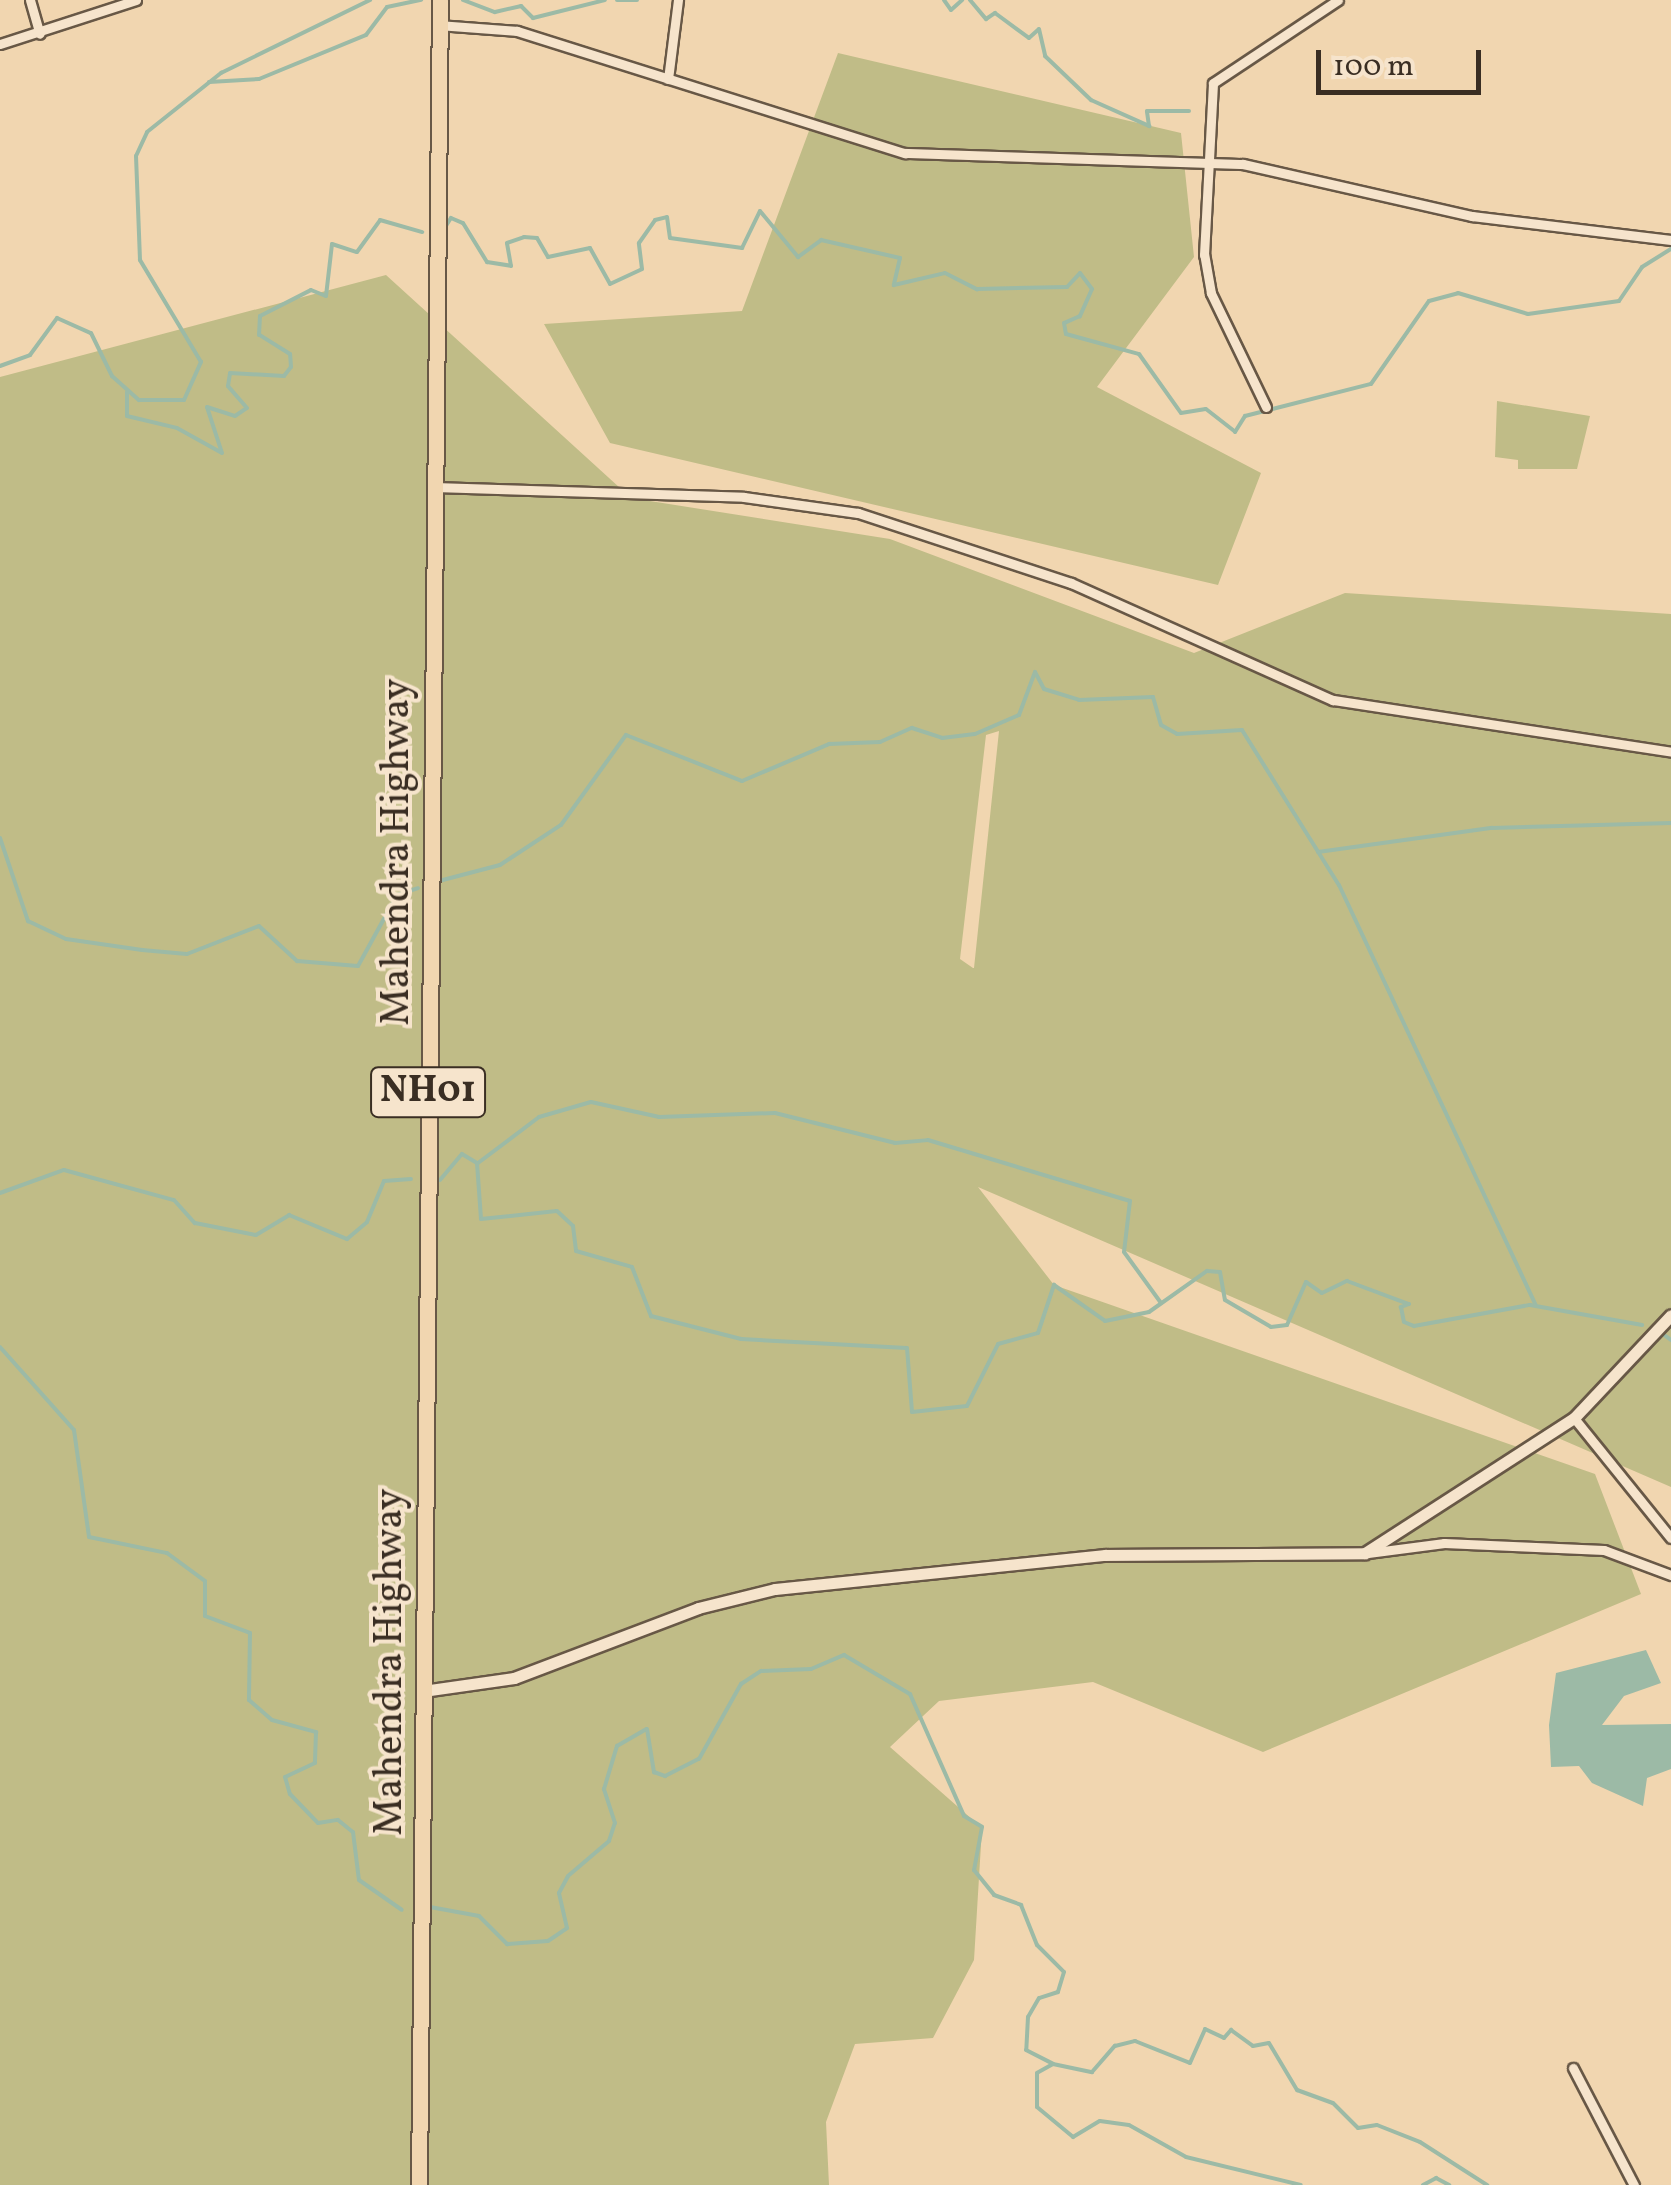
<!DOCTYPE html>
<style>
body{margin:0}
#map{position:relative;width:1671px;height:2185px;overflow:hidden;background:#f1d6b0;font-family:Vollkorn,serif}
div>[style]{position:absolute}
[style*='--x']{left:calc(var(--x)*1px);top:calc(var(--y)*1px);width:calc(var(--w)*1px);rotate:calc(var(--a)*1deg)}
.green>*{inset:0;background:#c0bc87}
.water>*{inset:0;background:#9cbaa6}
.stream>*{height:4px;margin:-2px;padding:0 2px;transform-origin:2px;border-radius:2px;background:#9cbaa6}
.roads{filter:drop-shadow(2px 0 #685846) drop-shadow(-2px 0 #685846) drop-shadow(0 2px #685846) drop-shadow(0 -2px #685846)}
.minor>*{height:9px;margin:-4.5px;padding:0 4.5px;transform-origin:4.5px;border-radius:4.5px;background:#f6e4cc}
.tertiary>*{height:11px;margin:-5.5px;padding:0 5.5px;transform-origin:5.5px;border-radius:5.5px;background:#f6e4cc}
.trunk>*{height:15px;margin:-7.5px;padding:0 7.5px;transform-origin:7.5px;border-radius:7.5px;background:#f1d6b0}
span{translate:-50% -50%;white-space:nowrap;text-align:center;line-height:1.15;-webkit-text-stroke:8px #f6e4cc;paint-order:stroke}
.shield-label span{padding:2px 8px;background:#f6e4cc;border:2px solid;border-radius:8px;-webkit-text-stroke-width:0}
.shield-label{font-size:38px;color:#3a2e23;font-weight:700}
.street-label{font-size:40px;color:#3a2e23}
.scale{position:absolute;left:1316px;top:50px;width:165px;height:45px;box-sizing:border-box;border:5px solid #3a2e23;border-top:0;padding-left:12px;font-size:30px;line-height:35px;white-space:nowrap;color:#3a2e23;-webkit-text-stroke:8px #f6e4cc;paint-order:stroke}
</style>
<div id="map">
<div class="green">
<div style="clip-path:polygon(838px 53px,1181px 133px,1194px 257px,1097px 387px,1261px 473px,1218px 585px,610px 443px,544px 324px,742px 311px)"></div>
<div style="clip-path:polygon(evenodd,386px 275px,631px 498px,890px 539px,1194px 653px,1345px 593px,1671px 614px,1671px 1487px,978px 1187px,1054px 1285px,1595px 1474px,1641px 1594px,1263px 1752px,1093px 1682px,939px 1701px,890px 1747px,982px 1828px,974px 1960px,933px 2038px,855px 2044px,826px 2122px,829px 2185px,0 2185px,0 377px,386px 275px,999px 731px,974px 968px,973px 968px,960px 959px,986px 735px,999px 731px)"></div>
<div style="clip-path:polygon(1497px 401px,1590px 416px,1577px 469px,1518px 469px,1518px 460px,1495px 457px)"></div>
</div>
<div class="water">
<div style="clip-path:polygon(1646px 1650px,1661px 1683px,1624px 1696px,1602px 1725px,1671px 1724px,1671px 1769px,1647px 1778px,1643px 1806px,1592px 1783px,1579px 1766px,1551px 1767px,1549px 1725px,1556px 1673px)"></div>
</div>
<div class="stream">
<div style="--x:463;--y:0;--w:34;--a:21"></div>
<div style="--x:495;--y:12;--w:27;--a:-13"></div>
<div style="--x:521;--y:6;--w:17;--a:45"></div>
<div style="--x:533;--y:18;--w:74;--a:-14"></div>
<div style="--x:617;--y:0;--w:20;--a:0"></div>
<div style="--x:944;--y:0;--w:12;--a:55"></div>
<div style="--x:951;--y:10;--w:15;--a:-42"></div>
<div style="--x:970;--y:0;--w:25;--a:50"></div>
<div style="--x:986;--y:19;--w:11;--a:-34"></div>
<div style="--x:995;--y:13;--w:42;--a:36.3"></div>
<div style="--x:1029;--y:38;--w:13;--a:-42"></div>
<div style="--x:1039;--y:29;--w:28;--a:77"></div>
<div style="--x:1045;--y:56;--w:64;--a:43.7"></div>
<div style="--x:1091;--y:100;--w:64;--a:24.1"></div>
<div style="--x:1149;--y:126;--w:15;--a:-98"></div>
<div style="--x:1147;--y:111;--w:42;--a:0"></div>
<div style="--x:209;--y:82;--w:50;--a:-3.4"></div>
<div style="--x:259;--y:79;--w:116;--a:-22.4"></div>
<div style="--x:366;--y:35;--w:35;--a:-53"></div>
<div style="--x:387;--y:7;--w:35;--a:-12"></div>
<div style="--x:444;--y:229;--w:13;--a:-58"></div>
<div style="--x:451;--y:218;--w:13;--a:23"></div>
<div style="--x:463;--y:223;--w:46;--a:58.4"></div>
<div style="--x:487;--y:262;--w:24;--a:9"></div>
<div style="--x:511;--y:266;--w:23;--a:-100"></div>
<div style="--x:507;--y:243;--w:18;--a:-19"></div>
<div style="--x:524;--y:237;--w:13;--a:4"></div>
<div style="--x:537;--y:238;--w:22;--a:60"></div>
<div style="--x:548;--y:257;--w:43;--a:-12.1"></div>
<div style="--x:590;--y:248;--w:41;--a:60.9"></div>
<div style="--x:610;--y:284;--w:35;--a:-25"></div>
<div style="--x:642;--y:269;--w:26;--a:-97"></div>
<div style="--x:639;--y:243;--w:28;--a:-55"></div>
<div style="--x:655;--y:220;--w:12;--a:-14"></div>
<div style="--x:667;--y:217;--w:21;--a:82"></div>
<div style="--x:670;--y:238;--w:73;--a:7.9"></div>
<div style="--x:742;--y:248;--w:41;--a:-64.1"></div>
<div style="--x:760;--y:211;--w:60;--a:50.4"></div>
<div style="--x:798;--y:257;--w:29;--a:-36"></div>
<div style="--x:821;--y:240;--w:81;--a:12.8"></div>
<div style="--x:900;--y:258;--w:28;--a:103"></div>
<div style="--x:894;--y:285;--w:52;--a:-13.2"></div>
<div style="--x:945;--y:273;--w:36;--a:27"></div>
<div style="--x:977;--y:289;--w:90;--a:-1.3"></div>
<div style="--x:1067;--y:287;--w:19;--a:-47"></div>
<div style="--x:1080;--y:273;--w:20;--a:53"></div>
<div style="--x:1092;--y:289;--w:30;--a:114"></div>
<div style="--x:1080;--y:316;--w:17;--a:156"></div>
<div style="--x:1064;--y:323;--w:11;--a:80"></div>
<div style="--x:1066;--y:334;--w:76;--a:15.3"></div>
<div style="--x:1139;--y:354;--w:72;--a:54.6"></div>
<div style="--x:1181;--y:413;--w:25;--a:-9"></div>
<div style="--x:1206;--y:409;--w:37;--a:38"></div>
<div style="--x:1235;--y:432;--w:19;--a:-58"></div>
<div style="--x:1245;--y:416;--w:130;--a:-14.3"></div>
<div style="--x:1371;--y:384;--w:101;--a:-55.1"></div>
<div style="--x:1429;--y:301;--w:30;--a:-15"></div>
<div style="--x:1458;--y:293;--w:73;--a:16.7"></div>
<div style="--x:1528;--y:314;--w:92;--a:-8.1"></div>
<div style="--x:1619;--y:301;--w:41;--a:-55.9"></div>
<div style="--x:1642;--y:267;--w:34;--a:-32"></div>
<div style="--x:0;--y:366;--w:32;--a:-20"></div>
<div style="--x:30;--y:355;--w:46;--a:-53.9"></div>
<div style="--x:57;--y:318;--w:37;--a:24"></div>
<div style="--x:91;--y:333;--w:48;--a:64"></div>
<div style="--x:112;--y:376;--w:36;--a:42"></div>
<div style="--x:139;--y:400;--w:45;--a:0"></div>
<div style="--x:184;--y:400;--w:42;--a:-65.9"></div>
<div style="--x:201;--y:362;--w:119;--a:-120.9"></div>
<div style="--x:140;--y:260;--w:104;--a:-92.2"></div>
<div style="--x:136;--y:156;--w:26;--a:-65"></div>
<div style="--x:147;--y:132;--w:95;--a:-38.6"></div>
<div style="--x:221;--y:73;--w:166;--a:-26.1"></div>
<div style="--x:127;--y:392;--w:24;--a:90"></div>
<div style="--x:127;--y:416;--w:51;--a:13.5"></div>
<div style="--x:177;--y:428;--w:51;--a:29.1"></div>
<div style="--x:222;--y:453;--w:48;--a:-108.1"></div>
<div style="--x:207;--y:407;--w:29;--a:18"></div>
<div style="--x:235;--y:416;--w:14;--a:-34"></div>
<div style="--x:247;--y:408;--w:29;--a:-131"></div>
<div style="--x:228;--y:386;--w:13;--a:-81"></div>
<div style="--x:230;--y:373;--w:54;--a:3.2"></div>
<div style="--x:284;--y:376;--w:11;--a:-52"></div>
<div style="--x:291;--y:367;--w:13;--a:-94"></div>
<div style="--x:290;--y:354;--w:36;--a:-148"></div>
<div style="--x:259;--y:335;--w:19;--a:-87"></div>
<div style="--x:260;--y:316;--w:57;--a:-27"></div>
<div style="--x:311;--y:290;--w:16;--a:22"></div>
<div style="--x:326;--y:296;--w:52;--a:-83.4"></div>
<div style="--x:332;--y:244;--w:26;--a:18"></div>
<div style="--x:357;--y:252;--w:39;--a:-54"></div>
<div style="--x:380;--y:220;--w:44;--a:15.9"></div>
<div style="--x:0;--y:838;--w:88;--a:71.4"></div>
<div style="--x:28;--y:921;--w:42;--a:25.3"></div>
<div style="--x:66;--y:939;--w:77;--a:8.2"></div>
<div style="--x:142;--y:950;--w:45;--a:5.1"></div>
<div style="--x:187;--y:954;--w:77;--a:-21.3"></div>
<div style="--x:259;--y:926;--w:52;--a:42.6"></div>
<div style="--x:297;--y:961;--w:61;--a:4.7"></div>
<div style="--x:358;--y:966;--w:81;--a:-61.2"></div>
<div style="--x:397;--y:895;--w:22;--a:-18"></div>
<div style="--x:1318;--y:852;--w:176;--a:-7.9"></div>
<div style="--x:1492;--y:828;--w:179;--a:-1.6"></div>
<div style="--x:439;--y:881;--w:63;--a:-14.7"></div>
<div style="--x:500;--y:865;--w:73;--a:-33.3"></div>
<div style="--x:561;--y:825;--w:111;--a:-54.2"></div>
<div style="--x:626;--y:735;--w:125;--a:21.6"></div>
<div style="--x:742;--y:781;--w:95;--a:-23"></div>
<div style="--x:829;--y:744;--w:51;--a:-2.2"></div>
<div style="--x:880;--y:742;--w:35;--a:-24"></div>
<div style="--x:912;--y:728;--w:32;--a:18"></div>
<div style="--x:942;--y:738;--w:33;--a:-7"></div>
<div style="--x:975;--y:734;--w:48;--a:-23.4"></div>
<div style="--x:1019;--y:715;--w:46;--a:-69.6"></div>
<div style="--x:1035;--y:672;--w:19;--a:62"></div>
<div style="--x:1044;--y:689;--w:37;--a:17"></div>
<div style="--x:1079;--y:700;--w:74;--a:-2.3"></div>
<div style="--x:1153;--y:697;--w:29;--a:74"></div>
<div style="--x:1161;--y:725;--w:18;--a:29"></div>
<div style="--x:1177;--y:734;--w:65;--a:-3.5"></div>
<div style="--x:1242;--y:730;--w:183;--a:58"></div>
<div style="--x:1339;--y:885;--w:463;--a:64.9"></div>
<div style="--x:478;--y:1163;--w:76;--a:-37"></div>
<div style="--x:539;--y:1117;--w:54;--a:-16.1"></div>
<div style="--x:591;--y:1102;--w:70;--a:12.4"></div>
<div style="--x:659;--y:1117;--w:116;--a:-2"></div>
<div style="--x:775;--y:1113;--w:124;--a:14"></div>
<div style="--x:895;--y:1143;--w:33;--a:-5"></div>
<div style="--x:928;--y:1140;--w:211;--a:16.8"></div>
<div style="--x:1130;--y:1201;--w:51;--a:96.7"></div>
<div style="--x:1124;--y:1252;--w:63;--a:54"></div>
<div style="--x:440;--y:1180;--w:34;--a:-50"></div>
<div style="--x:462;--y:1154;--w:17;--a:31"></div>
<div style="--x:477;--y:1163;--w:56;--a:85.9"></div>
<div style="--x:481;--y:1219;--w:76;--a:-6"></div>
<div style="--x:557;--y:1211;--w:22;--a:43"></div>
<div style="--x:573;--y:1226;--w:25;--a:83"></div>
<div style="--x:576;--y:1251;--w:58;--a:15.9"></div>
<div style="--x:632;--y:1267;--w:53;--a:68.8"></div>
<div style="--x:651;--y:1316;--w:93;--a:14.3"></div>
<div style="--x:741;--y:1339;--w:166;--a:3.1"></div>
<div style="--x:907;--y:1348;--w:64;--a:85.5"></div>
<div style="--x:912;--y:1412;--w:55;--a:-6.2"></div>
<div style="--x:967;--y:1406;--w:69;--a:-63.4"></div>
<div style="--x:998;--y:1344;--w:41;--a:-15.4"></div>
<div style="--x:1038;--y:1333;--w:51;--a:-71.6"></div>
<div style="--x:1054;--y:1285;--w:62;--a:35.2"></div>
<div style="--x:1105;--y:1321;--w:45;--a:-11.6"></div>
<div style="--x:1149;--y:1312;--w:71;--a:-35.3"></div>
<div style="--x:1207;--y:1271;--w:13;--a:4"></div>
<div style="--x:1220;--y:1272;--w:28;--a:80"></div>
<div style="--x:1225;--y:1300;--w:53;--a:30.4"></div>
<div style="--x:1271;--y:1327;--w:16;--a:-7"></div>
<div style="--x:1287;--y:1325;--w:47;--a:-66.2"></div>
<div style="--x:1306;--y:1282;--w:19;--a:35"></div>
<div style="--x:1322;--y:1293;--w:28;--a:-26"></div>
<div style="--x:1347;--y:1281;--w:66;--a:20.4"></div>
<div style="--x:1409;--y:1304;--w:9;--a:159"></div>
<div style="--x:1401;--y:1307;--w:15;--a:79"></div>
<div style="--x:1404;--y:1322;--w:11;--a:22"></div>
<div style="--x:1414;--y:1326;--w:118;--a:-10.3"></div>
<div style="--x:1530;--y:1305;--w:114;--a:10.1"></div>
<div style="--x:0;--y:1193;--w:68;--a:-19.8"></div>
<div style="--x:64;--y:1170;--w:114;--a:15.3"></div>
<div style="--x:174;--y:1200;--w:31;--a:48"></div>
<div style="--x:195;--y:1223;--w:62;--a:11.1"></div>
<div style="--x:256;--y:1235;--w:39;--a:-31"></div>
<div style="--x:289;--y:1215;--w:63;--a:22.5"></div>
<div style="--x:347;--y:1239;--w:26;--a:-40"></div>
<div style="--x:367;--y:1222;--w:44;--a:-67.5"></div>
<div style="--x:384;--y:1181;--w:27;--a:-4"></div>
<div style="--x:1660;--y:1332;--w:14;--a:36"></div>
<div style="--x:0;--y:1347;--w:111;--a:48.3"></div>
<div style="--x:74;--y:1430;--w:108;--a:82"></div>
<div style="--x:89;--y:1537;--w:80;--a:11.6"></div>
<div style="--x:167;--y:1553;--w:47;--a:36.4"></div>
<div style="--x:205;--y:1581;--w:35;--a:90"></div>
<div style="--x:205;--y:1616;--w:48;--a:20.7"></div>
<div style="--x:250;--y:1633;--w:67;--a:90.9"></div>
<div style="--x:249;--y:1700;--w:30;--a:41"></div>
<div style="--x:272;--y:1720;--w:46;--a:15.3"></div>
<div style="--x:316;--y:1732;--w:31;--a:92"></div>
<div style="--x:315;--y:1763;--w:33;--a:155"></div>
<div style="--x:285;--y:1777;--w:18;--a:74"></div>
<div style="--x:290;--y:1794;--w:40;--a:46"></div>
<div style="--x:318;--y:1823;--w:20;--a:-9"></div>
<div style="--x:338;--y:1820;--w:19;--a:39"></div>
<div style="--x:353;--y:1832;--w:48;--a:82.9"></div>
<div style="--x:359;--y:1880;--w:52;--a:34.9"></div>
<div style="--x:430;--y:1907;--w:50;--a:10.4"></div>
<div style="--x:479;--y:1916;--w:40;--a:45"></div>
<div style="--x:507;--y:1944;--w:41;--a:-4.2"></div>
<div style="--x:548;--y:1941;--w:23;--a:-34"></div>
<div style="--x:567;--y:1928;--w:36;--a:-103"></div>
<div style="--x:559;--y:1893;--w:19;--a:-62"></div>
<div style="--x:568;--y:1876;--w:54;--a:-40.5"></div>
<div style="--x:609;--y:1841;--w:19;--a:-72"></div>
<div style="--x:615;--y:1823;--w:36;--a:-108"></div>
<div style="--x:604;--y:1789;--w:45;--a:-73.2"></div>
<div style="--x:617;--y:1746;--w:34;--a:-30"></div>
<div style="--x:647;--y:1729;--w:44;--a:80.8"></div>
<div style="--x:654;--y:1772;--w:12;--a:20"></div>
<div style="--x:665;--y:1776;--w:38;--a:-27"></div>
<div style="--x:699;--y:1759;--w:86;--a:-60.8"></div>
<div style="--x:741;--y:1684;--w:24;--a:-33"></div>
<div style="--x:761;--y:1671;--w:50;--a:-2.3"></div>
<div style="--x:811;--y:1669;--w:36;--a:-23"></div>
<div style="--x:844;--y:1655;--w:77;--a:30.6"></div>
<div style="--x:910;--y:1694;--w:133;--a:66.1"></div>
<div style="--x:964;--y:1816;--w:21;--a:31"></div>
<div style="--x:982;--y:1827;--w:44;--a:100.5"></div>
<div style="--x:974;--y:1870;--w:32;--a:51"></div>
<div style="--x:994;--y:1895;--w:29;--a:20"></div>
<div style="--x:1021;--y:1905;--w:43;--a:68.2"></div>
<div style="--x:1037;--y:1945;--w:38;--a:45"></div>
<div style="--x:1064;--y:1972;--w:21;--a:107"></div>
<div style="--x:1058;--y:1992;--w:20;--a:162"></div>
<div style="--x:1039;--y:1998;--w:22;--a:120"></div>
<div style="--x:1028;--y:2017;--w:33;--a:93"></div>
<div style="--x:1026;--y:2050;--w:30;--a:27"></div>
<div style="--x:1053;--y:2064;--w:18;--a:151"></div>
<div style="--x:1037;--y:2073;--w:34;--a:90"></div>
<div style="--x:1037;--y:2107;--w:47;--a:39.8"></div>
<div style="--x:1073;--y:2137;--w:31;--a:-31"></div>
<div style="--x:1100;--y:2121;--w:29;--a:8"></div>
<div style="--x:1129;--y:2125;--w:65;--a:29.3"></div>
<div style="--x:1186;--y:2157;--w:118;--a:13.7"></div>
<div style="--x:1053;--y:2064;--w:40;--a:12"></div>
<div style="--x:1092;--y:2072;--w:35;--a:-49"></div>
<div style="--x:1115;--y:2046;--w:21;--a:-14"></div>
<div style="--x:1135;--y:2041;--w:59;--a:21.8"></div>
<div style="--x:1190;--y:2063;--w:37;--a:-66"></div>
<div style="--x:1205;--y:2029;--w:21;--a:25"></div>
<div style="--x:1224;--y:2038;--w:11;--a:-49"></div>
<div style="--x:1231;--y:2030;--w:27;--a:36"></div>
<div style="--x:1253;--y:2046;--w:16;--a:-11"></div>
<div style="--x:1269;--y:2043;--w:55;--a:59.2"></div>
<div style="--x:1297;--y:2090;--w:38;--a:20"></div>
<div style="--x:1333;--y:2103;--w:35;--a:45"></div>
<div style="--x:1358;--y:2128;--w:19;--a:-9"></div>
<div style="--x:1377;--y:2125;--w:46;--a:21.6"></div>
<div style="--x:1420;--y:2142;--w:80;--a:32.7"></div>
<div style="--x:1423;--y:2185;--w:15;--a:-28"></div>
<div style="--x:1436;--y:2178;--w:15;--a:28"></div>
</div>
<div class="roads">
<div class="minor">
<div style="--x:30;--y:0;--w:35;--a:74"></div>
<div style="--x:439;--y:25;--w:78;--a:4.4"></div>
<div style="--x:517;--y:31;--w:407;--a:17.5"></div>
<div style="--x:905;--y:153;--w:338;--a:1.9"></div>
<div style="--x:1243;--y:164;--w:235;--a:12.8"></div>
<div style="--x:1472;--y:216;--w:200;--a:6.9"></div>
<div style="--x:0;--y:44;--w:143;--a:-17.9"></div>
<div style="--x:668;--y:79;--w:80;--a:-82.8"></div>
<div style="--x:1266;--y:407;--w:127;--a:-115.8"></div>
<div style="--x:1211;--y:293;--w:39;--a:-100"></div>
<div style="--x:1204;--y:255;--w:172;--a:-87"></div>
<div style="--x:1213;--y:83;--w:150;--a:-33.6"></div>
<div style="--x:434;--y:487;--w:310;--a:1.8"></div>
<div style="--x:744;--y:497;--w:115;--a:8"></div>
<div style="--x:858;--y:513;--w:224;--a:18.2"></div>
<div style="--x:1071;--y:583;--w:287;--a:24.1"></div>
<div style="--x:1333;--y:700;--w:342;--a:8.7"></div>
<div style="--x:1574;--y:1418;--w:154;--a:51.1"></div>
<div style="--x:1368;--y:1553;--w:77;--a:-7.5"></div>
<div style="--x:1444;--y:1543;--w:160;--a:2.5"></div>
<div style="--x:1604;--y:1550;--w:72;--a:20.5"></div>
<div style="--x:1573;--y:2068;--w:132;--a:62.5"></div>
</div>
<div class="tertiary">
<div style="--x:423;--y:1691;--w:92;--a:-8.1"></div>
<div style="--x:514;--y:1678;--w:197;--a:-20.8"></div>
<div style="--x:698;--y:1608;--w:79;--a:-13.9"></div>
<div style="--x:775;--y:1589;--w:332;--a:-5.9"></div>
<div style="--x:1105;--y:1555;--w:260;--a:-0.4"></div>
<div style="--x:1365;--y:1553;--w:249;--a:-32.9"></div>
<div style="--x:1574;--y:1418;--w:141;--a:-46.7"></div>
</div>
<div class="trunk">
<div style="--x:419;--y:2185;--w:2185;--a:-89.45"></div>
</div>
</div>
<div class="shield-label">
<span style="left:428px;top:1092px">NH01</span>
</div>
<div class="street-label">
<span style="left:398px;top:852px;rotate:-90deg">Mahendra Highway</span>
<span style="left:391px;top:1662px;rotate:-90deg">Mahendra Highway</span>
</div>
<div class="scale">100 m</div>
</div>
